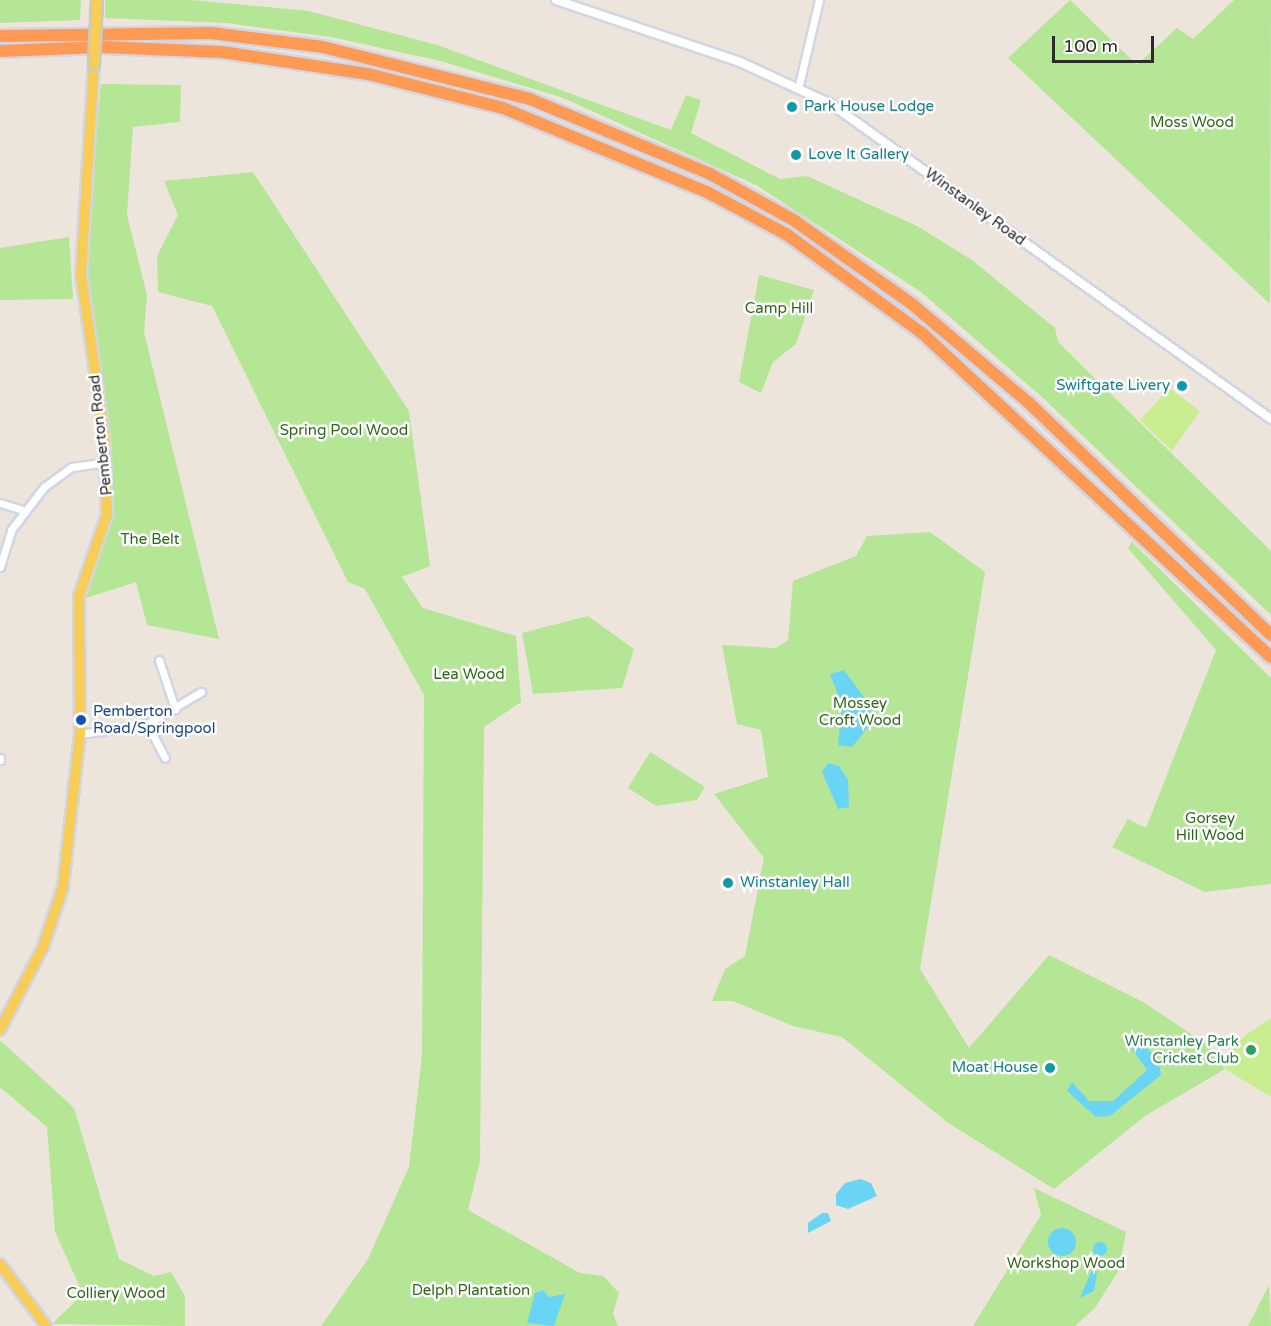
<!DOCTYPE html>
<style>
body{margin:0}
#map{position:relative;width:1271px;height:1326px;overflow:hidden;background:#ede5dc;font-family:"Varela Round",sans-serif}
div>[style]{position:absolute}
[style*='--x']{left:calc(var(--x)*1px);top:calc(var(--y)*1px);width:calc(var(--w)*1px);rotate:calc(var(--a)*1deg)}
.green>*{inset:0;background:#b4e696}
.pitch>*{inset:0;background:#c9ee91}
.water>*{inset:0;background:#6ad4f4}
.round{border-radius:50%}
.roads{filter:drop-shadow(2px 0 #d1d5e4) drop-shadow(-2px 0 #d1d5e4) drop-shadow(0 2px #d1d5e4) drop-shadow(0 -2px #d1d5e4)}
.minor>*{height:7px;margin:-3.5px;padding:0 3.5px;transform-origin:3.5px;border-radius:3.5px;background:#fff}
.tertiary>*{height:8px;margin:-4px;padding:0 4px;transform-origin:4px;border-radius:4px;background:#fff}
.primary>*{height:10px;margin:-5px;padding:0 5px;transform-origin:5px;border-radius:5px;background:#f7cd57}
.motorway>*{height:12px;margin:-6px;padding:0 6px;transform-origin:6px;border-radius:6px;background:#ff9a55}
.bridges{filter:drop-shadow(2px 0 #c8c8c8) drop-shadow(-2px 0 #c8c8c8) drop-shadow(0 2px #c8c8c8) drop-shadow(0 -2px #c8c8c8)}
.primary-bridge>*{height:10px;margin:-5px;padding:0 5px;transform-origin:5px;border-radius:5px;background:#f7cd57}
.dots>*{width:16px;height:16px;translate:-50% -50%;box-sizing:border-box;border:3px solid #fff;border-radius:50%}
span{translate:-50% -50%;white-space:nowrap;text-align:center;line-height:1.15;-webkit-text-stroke:5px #fff;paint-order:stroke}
.culture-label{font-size:15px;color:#0d838f}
.left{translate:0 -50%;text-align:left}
.right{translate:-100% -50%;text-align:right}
.park-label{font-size:15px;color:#2b6b17}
.street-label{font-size:15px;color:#2b2b2b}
.transit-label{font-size:15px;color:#164399}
.leisure-label{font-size:15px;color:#27864d}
.scale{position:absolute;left:1052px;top:36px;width:102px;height:27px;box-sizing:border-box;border:3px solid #2b2b2b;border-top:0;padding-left:8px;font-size:18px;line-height:21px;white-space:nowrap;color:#2b2b2b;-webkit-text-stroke:4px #fff;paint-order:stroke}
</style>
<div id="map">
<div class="green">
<div style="clip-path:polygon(0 0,81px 0,80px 20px,0 23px)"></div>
<div style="clip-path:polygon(105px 0,191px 0,309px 11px,437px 45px,671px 130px,686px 95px,701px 100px,691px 133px,780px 179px,807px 176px,917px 226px,972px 260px,1055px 328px,1058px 342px,1271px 551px,1271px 615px,1043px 398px,921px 292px,756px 185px,561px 97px,440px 61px,331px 37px,227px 23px,105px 18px)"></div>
<div style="clip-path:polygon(1070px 0,1137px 65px,1177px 28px,1193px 39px,1234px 0,1271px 0,1270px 304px,1008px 58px)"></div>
<div style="clip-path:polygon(101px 84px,181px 85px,180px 122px,133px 127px,127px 215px,147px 295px,144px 332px,219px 639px,147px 625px,136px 582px,83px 599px,112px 505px,83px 277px)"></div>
<div style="clip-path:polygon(253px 172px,409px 411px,430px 566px,402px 577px,423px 608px,516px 636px,521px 702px,484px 727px,480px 1161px,468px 1210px,580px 1273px,603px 1276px,619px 1293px,613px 1313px,618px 1326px,321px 1326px,368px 1259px,409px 1167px,422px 1055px,424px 695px,365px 589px,348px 582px,212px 306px,158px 292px,157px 256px,178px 215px,164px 181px)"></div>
<div style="clip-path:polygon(69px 237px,73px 299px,0 300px,0 248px)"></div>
<div style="clip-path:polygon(759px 275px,814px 290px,796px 344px,773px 362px,761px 393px,739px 382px)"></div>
<div style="clip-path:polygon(930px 532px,985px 572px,920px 969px,969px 1048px,1049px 955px,1145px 1003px,1209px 1046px,1225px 1069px,1145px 1116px,1054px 1189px,947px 1122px,842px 1037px,793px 1026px,733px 1001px,712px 1001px,725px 969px,745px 956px,764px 858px,714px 794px,768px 777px,761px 730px,737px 724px,722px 645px,776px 648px,788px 640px,793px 581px,856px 556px,867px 536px)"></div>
<div style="clip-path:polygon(1132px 542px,1271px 678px,1271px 884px,1205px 892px,1112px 847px,1128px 819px,1146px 828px,1216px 650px,1128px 548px)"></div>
<div style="clip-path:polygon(588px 616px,634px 649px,622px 688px,533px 694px,522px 633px)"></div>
<div style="clip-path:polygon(650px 752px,705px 787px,697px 800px,656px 806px,628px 788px)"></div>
<div style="clip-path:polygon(0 1040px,74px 1108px,119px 1259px,154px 1276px,171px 1272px,185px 1296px,185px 1326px,52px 1324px,83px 1294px,55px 1232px,47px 1127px,0 1087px)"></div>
<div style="clip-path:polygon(1034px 1188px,1126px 1232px,1119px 1270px,1095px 1308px,1075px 1326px,973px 1326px,1041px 1215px)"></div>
<div style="clip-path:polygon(1269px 1285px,1271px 1326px,1248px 1326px)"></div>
</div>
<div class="pitch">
<div style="clip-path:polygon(1169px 388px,1200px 411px,1172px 451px,1140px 420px)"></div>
<div style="clip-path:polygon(1271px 1018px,1271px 1097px,1225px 1069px,1224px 1061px,1239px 1040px)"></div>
</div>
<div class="water">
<div style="clip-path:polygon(844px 670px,869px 704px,873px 721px,852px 747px,838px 745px,842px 705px,830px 674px)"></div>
<div style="clip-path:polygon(828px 763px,839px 766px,848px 780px,849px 807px,838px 809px,822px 772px)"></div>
<div style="clip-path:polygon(1139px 1041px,1158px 1059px,1161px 1075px,1110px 1116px,1096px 1117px,1067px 1091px,1072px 1082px,1089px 1101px,1113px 1101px,1147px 1070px,1132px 1049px)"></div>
<div style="clip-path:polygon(861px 1179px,871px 1183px,877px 1196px,848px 1209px,836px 1205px,836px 1194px,845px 1183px)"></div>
<div style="clip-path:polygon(822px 1213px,828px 1213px,831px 1221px,808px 1233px,808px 1223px)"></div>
<div class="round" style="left:1048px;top:1228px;width:28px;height:28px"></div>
<div class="round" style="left:1093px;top:1242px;width:14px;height:14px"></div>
<div style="clip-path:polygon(1092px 1269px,1097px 1273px,1094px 1291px,1080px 1298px)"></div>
<div style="clip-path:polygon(543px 1290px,549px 1297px,565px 1294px,554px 1326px,527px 1323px,535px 1293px)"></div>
</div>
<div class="roads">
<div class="minor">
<div style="--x:799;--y:85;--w:87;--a:-76.8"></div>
<div style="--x:0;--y:503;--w:24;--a:17"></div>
<div style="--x:0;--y:567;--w:39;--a:-73"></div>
<div style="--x:11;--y:530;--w:54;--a:-52.5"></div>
<div style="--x:44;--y:487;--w:34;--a:-36"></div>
<div style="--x:72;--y:467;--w:34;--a:-8"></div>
<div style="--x:159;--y:660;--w:52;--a:71.9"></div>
<div style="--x:147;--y:724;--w:38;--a:62"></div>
<div style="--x:80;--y:734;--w:68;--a:-8.5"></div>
<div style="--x:147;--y:724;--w:63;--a:-30.7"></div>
<div style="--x:0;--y:758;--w:2;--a:90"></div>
</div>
<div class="tertiary">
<div style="--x:556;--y:0;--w:194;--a:18.6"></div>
<div style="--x:740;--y:62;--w:100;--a:24.8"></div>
<div style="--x:831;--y:104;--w:541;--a:35.6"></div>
</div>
<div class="primary">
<div style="--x:0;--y:1030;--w:93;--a:-62.6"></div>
<div style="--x:43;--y:947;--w:63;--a:-71.6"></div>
<div style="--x:63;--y:887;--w:154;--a:-83.7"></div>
<div style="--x:80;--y:734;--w:138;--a:-90.4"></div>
<div style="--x:79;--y:596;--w:87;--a:-71.1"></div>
<div style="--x:107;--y:514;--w:80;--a:-92.1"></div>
<div style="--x:104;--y:434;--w:161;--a:-98.2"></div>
<div style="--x:81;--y:275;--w:211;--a:-86.5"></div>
<div style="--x:0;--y:1264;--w:77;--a:53.4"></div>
</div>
<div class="motorway">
<div style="--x:0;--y:36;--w:211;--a:-0.8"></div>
<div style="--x:211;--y:33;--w:113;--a:7.1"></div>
<div style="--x:323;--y:47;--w:213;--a:14.1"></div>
<div style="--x:530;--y:99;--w:195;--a:22.6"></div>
<div style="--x:710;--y:174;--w:97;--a:28.9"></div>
<div style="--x:795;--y:221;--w:145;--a:35.4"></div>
<div style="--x:913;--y:305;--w:152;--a:40.2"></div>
<div style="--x:1029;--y:403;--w:335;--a:43.8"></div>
<div style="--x:0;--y:51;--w:103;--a:-2.2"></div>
<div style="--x:103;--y:47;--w:119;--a:2.4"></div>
<div style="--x:222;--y:52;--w:148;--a:8.6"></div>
<div style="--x:368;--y:74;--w:139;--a:14.1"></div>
<div style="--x:503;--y:108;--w:221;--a:22.4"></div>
<div style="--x:707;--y:192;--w:89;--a:28"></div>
<div style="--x:786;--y:234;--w:168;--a:36.1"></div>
<div style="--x:922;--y:333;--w:476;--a:42.9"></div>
</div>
</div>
<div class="bridges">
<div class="primary-bridge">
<div style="--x:94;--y:64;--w:64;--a:-87.3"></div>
</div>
</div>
<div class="dots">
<div style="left:792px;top:107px;background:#0f9aa8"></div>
<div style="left:796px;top:155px;background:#0f9aa8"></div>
<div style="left:1182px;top:386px;background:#0f9aa8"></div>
<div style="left:81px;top:720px;background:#1a4fb4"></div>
<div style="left:728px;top:883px;background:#0f9aa8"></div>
<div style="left:1251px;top:1050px;background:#2e9e5b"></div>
<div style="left:1050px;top:1068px;background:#0f9aa8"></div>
</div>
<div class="culture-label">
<span class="left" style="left:804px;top:107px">Park House Lodge</span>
<span class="left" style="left:808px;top:155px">Love It Gallery</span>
<span class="right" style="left:1170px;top:386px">Swiftgate Livery</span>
<span class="left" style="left:740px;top:883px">Winstanley Hall</span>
<span class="right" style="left:1038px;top:1068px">Moat House</span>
</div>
<div class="park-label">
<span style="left:1192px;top:123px">Moss Wood</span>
<span style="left:779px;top:309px">Camp Hill</span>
<span style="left:344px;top:431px">Spring Pool Wood</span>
<span style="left:150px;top:540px">The Belt</span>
<span style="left:469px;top:675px">Lea Wood</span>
<span style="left:860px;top:712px">Mossey<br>Croft Wood</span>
<span style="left:1210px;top:827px">Gorsey<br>Hill Wood</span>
<span style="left:1066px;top:1264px">Workshop Wood</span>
<span style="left:471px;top:1291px">Delph Plantation</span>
<span style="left:116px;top:1294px">Colliery Wood</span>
</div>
<div class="street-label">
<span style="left:975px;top:207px;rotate:36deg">Winstanley Road</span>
<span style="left:101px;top:435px;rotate:-96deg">Pemberton Road</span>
</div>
<div class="transit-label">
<span class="left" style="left:93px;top:720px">Pemberton<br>Road/Springpool</span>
</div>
<div class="leisure-label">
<span class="right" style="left:1239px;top:1050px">Winstanley Park<br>Cricket Club</span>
</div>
<div class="scale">100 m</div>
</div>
